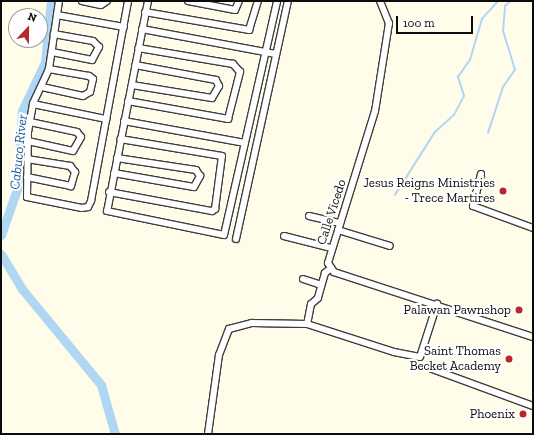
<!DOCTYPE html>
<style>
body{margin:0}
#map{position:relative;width:534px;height:435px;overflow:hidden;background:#fffce9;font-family:"Zilla Slab",serif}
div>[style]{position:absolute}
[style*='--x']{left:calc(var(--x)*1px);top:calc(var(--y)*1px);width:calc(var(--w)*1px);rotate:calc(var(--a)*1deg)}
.stream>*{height:1.5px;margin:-0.75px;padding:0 0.75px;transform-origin:0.75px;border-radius:0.75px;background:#afd7f4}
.river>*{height:9px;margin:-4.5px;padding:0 4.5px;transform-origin:4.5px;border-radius:4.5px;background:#afd7f4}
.roads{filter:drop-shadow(1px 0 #3e3e3e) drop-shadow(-1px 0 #3e3e3e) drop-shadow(0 1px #3e3e3e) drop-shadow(0 -1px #3e3e3e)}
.minor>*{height:6px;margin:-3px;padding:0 3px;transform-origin:3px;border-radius:3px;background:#fff}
.dots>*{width:11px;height:11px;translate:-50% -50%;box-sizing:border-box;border:2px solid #fff;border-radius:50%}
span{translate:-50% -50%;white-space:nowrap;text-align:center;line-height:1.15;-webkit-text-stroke:4px #fff;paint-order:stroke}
.poi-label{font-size:13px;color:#0b0b0b}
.right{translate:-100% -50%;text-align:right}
.street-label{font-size:13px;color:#0b0b0b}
.water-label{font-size:14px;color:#185999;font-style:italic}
.frame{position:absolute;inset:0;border:2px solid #0b0b0b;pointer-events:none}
.north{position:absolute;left:8px;top:8px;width:40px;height:40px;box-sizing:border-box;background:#fff;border:1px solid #9d9d9d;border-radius:50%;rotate:22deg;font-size:11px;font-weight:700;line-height:16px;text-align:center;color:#0b0b0b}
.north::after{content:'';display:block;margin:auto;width:14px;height:18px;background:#b72827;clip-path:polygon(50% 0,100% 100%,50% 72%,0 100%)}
.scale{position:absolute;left:396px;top:16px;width:77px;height:18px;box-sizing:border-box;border:2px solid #0b0b0b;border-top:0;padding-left:5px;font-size:12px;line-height:14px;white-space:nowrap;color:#0b0b0b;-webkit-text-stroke:3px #fff;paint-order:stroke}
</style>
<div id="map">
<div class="stream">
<div style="--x:488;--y:133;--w:48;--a:-71.9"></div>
<div style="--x:503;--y:87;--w:21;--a:-55"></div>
<div style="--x:515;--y:70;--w:41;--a:-107.1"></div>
<div style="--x:503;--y:31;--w:25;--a:-85"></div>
<div style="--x:505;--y:6;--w:8;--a:-40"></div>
<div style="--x:395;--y:195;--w:75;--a:-57.6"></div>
<div style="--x:435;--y:132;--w:25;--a:-42"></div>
<div style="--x:454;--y:115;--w:21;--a:-62"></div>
<div style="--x:464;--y:96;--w:20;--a:-108"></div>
<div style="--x:458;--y:77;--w:21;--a:-55"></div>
<div style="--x:470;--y:60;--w:43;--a:-73.7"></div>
<div style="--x:482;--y:19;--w:24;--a:-48"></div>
</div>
<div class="river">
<div style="--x:1;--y:235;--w:49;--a:-70.8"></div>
<div style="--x:17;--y:189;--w:78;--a:-86.3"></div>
<div style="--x:22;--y:111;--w:54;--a:-64.9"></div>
<div style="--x:45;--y:62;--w:61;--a:-84.4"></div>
<div style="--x:1;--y:254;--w:41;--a:59"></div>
<div style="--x:22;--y:289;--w:124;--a:50.5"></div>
<div style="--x:101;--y:385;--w:51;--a:74.1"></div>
</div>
<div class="roads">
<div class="minor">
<div style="--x:59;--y:1;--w:69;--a:98.4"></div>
<div style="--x:49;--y:69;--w:38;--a:115"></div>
<div style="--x:33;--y:104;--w:28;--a:100"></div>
<div style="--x:28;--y:132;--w:65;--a:90.9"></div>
<div style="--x:27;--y:197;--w:56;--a:11.3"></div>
<div style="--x:82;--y:208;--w:6;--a:-9"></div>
<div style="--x:88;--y:207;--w:7;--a:-63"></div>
<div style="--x:91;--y:201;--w:203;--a:-79.5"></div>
<div style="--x:82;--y:1;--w:19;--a:12"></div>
<div style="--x:101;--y:5;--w:7;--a:-34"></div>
<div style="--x:148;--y:1;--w:214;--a:101"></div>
<div style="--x:107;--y:211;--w:119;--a:11.6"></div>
<div style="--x:224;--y:235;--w:240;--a:-77.2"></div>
<div style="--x:188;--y:1;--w:48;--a:10.8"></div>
<div style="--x:235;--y:10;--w:10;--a:-66"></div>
<div style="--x:380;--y:1;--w:24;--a:68"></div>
<div style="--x:389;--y:23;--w:89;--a:99"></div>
<div style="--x:375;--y:111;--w:159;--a:107.2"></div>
<div style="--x:328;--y:263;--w:11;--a:56"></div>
<div style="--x:334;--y:272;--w:209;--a:18.1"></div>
<div style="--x:145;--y:12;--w:106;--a:9.8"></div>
<div style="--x:249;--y:30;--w:30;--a:-73"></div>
<div style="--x:57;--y:15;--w:68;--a:10.2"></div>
<div style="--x:142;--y:29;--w:136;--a:10.6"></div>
<div style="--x:52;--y:52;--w:41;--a:11.3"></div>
<div style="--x:92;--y:60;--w:15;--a:-62"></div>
<div style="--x:99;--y:47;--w:8;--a:-135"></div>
<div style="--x:93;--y:41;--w:40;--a:-170"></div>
<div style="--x:132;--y:85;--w:81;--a:9.2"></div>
<div style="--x:212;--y:98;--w:14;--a:-60"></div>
<div style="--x:219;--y:86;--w:7;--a:-117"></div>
<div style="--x:216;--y:80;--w:82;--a:-169.5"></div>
<div style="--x:42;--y:87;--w:42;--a:12.4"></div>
<div style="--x:83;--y:96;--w:8;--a:-30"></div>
<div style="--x:90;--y:92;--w:13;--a:-77"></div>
<div style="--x:93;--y:79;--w:5;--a:-143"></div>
<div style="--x:89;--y:76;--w:41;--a:-170.1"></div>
<div style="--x:128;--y:101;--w:102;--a:10.2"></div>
<div style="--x:228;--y:119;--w:49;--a:-75.7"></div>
<div style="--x:240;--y:72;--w:11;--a:-131"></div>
<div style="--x:233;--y:64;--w:96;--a:-170.4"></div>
<div style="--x:33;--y:104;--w:75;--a:11.6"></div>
<div style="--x:124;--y:121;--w:123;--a:10.3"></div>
<div style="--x:28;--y:141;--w:46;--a:12.5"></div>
<div style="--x:73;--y:151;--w:16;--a:-60"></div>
<div style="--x:81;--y:137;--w:6;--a:-129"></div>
<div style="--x:77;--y:132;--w:48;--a:-168"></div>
<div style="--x:27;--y:159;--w:44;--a:9.2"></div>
<div style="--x:70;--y:166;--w:8;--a:50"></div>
<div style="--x:75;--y:172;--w:15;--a:106"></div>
<div style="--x:71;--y:186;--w:45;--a:-168.4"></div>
<div style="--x:114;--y:173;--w:81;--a:9.9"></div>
<div style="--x:194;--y:187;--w:13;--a:-61"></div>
<div style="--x:200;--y:176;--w:7;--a:-124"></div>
<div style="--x:196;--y:170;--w:80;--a:-171.4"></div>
<div style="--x:481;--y:174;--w:33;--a:104"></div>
<div style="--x:473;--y:206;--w:64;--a:20.1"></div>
<div style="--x:109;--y:192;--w:105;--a:10.5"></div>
<div style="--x:212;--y:211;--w:4;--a:-34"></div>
<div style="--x:215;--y:209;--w:53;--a:-82.5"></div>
<div style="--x:222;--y:156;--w:103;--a:-170.5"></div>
<div style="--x:309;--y:216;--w:32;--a:13"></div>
<div style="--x:338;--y:230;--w:54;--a:17.1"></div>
<div style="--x:284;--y:236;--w:49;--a:14.3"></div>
<div style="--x:236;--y:239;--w:244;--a:-77.7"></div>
<div style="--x:331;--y:268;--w:8;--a:140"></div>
<div style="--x:325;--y:273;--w:26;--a:106"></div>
<div style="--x:318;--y:298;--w:9;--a:139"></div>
<div style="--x:311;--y:304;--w:20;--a:101"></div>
<div style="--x:307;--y:324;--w:91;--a:17.8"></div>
<div style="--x:394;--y:352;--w:26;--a:11"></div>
<div style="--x:420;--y:357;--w:56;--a:-72.2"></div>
<div style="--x:303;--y:279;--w:19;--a:18"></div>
<div style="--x:432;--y:369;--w:108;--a:20.1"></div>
<div style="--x:208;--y:434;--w:80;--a:-82.1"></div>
<div style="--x:219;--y:355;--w:28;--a:-69"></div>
<div style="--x:229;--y:329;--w:24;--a:-15"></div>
<div style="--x:252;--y:323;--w:55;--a:1"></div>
</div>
</div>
<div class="dots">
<div style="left:503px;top:191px;background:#b72827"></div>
<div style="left:519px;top:310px;background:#b72827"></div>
<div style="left:509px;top:359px;background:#b72827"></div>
<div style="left:523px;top:414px;background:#b72827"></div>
</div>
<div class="poi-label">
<span class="right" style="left:495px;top:191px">Jesus Reigns Ministries<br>- Trece Martires</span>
<span class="right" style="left:511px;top:310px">Palawan Pawnshop</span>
<span class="right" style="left:501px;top:359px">Saint Thomas<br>Becket Academy</span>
<span class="right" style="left:515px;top:414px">Phoenix</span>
</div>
<div class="street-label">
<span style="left:332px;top:212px;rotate:-72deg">Calle Vicedo</span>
</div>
<div class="water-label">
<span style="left:19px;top:152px;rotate:-84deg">Cabuco River</span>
</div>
<div class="frame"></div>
<div class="north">N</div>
<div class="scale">100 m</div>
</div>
